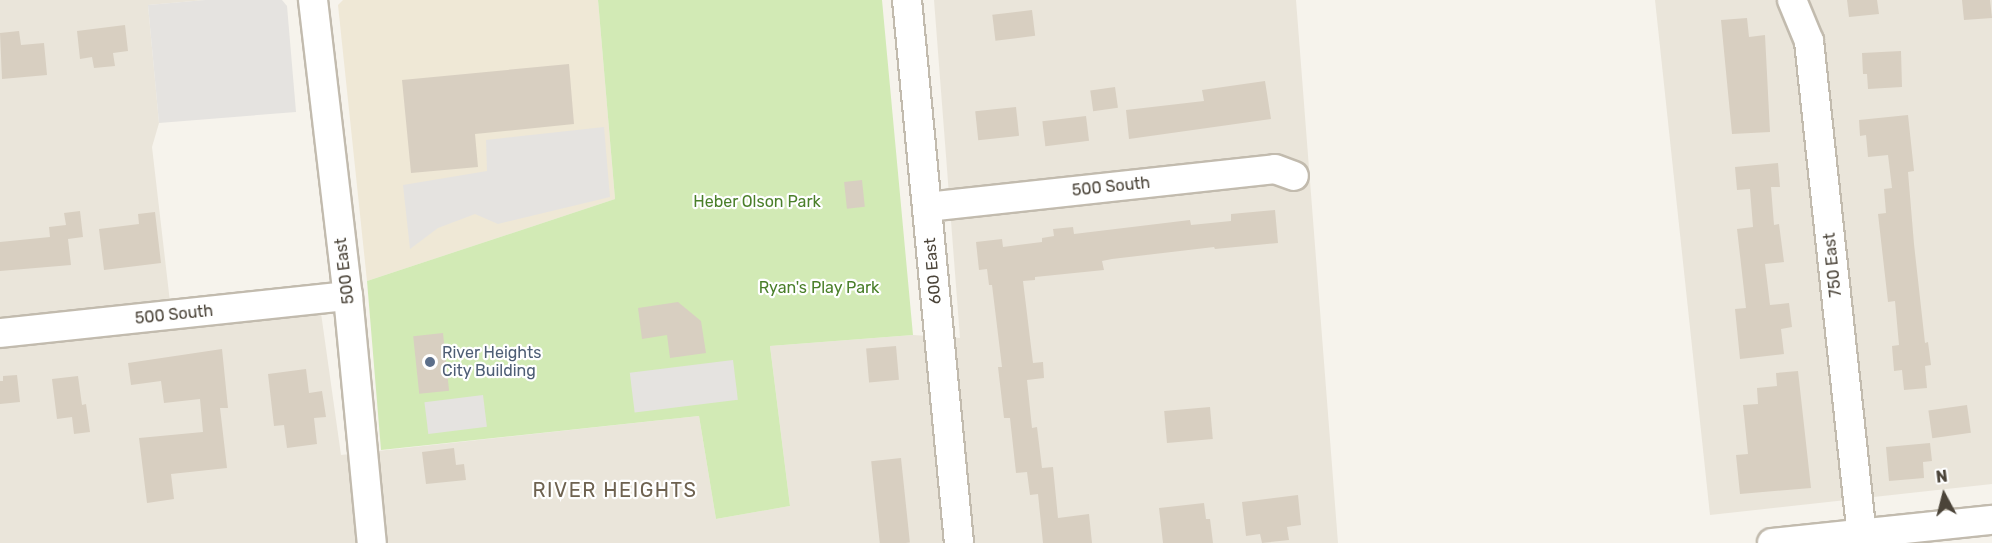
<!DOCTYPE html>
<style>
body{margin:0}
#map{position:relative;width:1992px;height:543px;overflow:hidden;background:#f6f3ec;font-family:Rubik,sans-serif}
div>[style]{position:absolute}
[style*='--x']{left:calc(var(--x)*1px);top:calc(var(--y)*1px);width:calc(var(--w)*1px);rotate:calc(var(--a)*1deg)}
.residential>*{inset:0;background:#eae5da}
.education>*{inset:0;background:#efe8d6}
.green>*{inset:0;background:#d2eab5}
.parking>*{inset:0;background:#e5e3e0;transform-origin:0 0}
.building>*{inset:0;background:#d8cfc1;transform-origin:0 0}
.roads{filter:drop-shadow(2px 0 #c2bbae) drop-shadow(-2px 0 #c2bbae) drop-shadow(0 2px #c2bbae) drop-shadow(0 -2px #c2bbae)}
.minor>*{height:28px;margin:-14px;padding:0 14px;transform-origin:14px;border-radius:14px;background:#fff}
.dots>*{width:16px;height:16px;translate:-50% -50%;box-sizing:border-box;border:3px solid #fff;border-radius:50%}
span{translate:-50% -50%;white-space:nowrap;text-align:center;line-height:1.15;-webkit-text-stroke:4.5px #fff;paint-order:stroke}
.street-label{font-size:16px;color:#4b4439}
.park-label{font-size:16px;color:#4a7f2a}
.service-label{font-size:16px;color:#4e5e75}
.left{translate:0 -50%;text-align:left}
.quarter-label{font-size:20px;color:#6e6250;letter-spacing:1.5px}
.north{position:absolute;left:1914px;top:465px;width:60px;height:60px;-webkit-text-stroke:4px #fff;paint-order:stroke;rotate:353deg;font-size:16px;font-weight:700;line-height:24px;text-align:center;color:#4b4439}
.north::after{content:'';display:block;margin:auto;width:21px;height:27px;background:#4b4439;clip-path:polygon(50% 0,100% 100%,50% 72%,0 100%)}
</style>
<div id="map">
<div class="residential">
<div style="clip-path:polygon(0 0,205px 0,148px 5px,159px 123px,152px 147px,173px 328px,321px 313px,341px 455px,699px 416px,716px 519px,790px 506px,770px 346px,913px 335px,960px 338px,934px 0,1296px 0,1338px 543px,0 543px)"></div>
<div style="clip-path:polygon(1655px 0,1992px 0,1992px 484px,1710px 515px)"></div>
</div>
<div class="education">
<div style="clip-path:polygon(343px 0,598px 0,615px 199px,367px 281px,338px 5px)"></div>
</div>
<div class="green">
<div style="clip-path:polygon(598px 0,882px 0,913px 335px,770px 346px,790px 506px,716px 519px,699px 416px,381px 450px,367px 281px,615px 199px)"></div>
</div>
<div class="parking">
<div style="clip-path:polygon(205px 0,282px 0,287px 6px,296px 112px,159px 123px,148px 5px)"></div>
<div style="clip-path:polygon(604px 127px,610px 197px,498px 224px,475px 214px,438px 228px,410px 249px,403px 185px,487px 171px,486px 140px)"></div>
<div style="left:733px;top:360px;width:40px;height:104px;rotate:83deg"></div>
<div style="left:483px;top:395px;width:32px;height:59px;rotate:83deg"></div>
</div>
<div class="building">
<div style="clip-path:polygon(1847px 0,1877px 0,1879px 14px,1849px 17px)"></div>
<div style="clip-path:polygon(1962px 0,1990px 0,1992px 18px,1964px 20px)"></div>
<div style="left:1032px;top:10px;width:26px;height:40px;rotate:83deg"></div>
<div style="clip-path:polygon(1747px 18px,1749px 37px,1765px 35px,1770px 132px,1732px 134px,1721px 20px)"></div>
<div style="clip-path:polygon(125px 25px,128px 51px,113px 53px,115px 66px,94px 68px,92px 57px,80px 59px,77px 31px)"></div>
<div style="clip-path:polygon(19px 31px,21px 45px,44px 43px,47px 75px,2px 79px,0 33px)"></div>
<div style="clip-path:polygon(1901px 51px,1902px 87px,1868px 89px,1867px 74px,1863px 74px,1862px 53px)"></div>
<div style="clip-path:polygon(569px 64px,574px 124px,475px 134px,478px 167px,411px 173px,402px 80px)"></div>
<div style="clip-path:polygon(1265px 81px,1271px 119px,1129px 139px,1126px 110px,1204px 101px,1202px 90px)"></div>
<div style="left:1115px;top:87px;width:21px;height:25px;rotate:82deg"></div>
<div style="left:1016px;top:107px;width:29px;height:41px;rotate:84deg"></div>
<div style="clip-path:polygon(1908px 115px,1914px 171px,1908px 172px,1914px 244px,1925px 343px,1928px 342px,1931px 365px,1925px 366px,1927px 388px,1904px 390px,1902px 370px,1894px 371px,1892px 346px,1899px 345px,1895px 301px,1888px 302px,1878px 214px,1886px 213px,1884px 189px,1892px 188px,1888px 155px,1868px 157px,1866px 135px,1860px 136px,1859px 120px)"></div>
<div style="left:1086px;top:116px;width:25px;height:44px;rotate:83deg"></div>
<div style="clip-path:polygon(1778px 163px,1780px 187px,1771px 187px,1774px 225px,1779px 224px,1784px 262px,1765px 264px,1770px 305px,1789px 303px,1792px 327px,1781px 329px,1784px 354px,1740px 359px,1735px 309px,1746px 308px,1737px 229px,1753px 227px,1750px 189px,1737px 190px,1735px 167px)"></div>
<div style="left:862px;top:180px;width:27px;height:18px;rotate:84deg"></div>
<div style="clip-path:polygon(1275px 210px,1278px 243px,1215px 249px,1214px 247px,1112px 259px,1102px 261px,1104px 270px,1035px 277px,1035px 280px,1023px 281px,1033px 363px,1043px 362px,1044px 378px,1027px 380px,1032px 428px,1037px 427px,1042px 468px,1053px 467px,1058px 518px,1089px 514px,1092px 543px,1043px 543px,1038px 494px,1030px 495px,1027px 472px,1016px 473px,1010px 418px,1004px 418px,998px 367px,1002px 367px,992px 285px,989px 285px,987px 269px,979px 270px,976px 242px,1002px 239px,1003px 247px,1042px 242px,1042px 238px,1054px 236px,1053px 229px,1073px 227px,1074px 234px,1190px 220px,1191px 225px,1231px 221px,1231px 214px)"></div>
<div style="clip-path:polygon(80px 211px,83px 237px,68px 239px,71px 265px,0 271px,0 242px,50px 237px,49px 227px,66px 225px,64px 213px)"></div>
<div style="clip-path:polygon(155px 212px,161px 263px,104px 270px,99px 229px,139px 224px,138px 214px)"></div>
<div style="clip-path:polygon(678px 302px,701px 321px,706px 353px,670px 358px,667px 335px,642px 339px,638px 308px)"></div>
<div style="left:443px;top:333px;width:58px;height:30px;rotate:84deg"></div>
<div style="left:896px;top:346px;width:34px;height:30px;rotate:85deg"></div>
<div style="clip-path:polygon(222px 349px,228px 408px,220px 408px,227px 468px,171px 474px,174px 499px,147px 503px,139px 438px,203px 432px,200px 399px,164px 403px,161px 381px,131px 385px,128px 363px)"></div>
<div style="clip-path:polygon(306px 369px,309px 393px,322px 391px,326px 417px,314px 418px,317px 444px,287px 448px,284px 425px,274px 426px,268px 374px)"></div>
<div style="clip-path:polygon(1798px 371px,1811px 488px,1740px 494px,1736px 455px,1748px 454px,1743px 405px,1758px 404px,1757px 388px,1777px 386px,1776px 373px)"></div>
<div style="clip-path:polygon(17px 375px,20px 402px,0 404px,0 381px,3px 381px,3px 376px)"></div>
<div style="clip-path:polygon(78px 376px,82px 405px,86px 404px,90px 432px,74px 434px,72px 417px,57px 419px,52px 379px)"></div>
<div style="left:1967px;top:405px;width:28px;height:39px;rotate:82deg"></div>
<div style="left:1210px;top:407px;width:32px;height:46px;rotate:85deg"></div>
<div style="clip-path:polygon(1930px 443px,1932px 461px,1923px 462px,1924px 478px,1889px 481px,1886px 447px)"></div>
<div style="clip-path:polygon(454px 448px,456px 465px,464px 464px,466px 480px,426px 484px,422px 452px)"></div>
<div style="left:901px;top:458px;width:85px;height:30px;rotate:84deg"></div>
<div style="clip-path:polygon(1298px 495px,1301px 525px,1287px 527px,1289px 540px,1262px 543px,1260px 534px,1246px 536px,1242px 502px)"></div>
<div style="clip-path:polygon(1204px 503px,1206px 519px,1210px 519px,1213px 543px,1163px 543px,1159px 508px)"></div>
</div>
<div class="roads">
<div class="minor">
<div style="--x:313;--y:0;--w:298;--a:83.3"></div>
<div style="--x:348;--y:296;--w:248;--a:84.5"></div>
<div style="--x:907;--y:0;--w:545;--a:84.53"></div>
<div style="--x:1792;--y:0;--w:44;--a:67.5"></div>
<div style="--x:1809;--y:41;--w:495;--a:83.9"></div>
<div style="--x:927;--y:207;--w:350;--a:-6.2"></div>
<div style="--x:1275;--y:169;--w:20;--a:20"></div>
<div style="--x:0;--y:333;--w:350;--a:-6.1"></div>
<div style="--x:1772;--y:543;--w:221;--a:-6"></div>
</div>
</div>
<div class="dots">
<div style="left:430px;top:362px;background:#5c6f8a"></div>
</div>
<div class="street-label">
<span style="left:1111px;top:187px;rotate:-6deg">500 South</span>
<span style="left:1833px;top:265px;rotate:-96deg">750 East</span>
<span style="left:345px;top:271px;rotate:-97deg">500 East</span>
<span style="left:933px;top:271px;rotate:-95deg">600 East</span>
<span style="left:174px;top:315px;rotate:-6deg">500 South</span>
</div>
<div class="park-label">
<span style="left:757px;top:202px">Heber Olson Park</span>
<span style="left:819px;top:288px">Ryan's Play Park</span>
</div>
<div class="service-label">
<span class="left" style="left:442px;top:362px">River Heights<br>City Building</span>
</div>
<div class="quarter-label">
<span style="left:615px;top:490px">RIVER HEIGHTS</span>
</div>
<div class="north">N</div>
</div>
